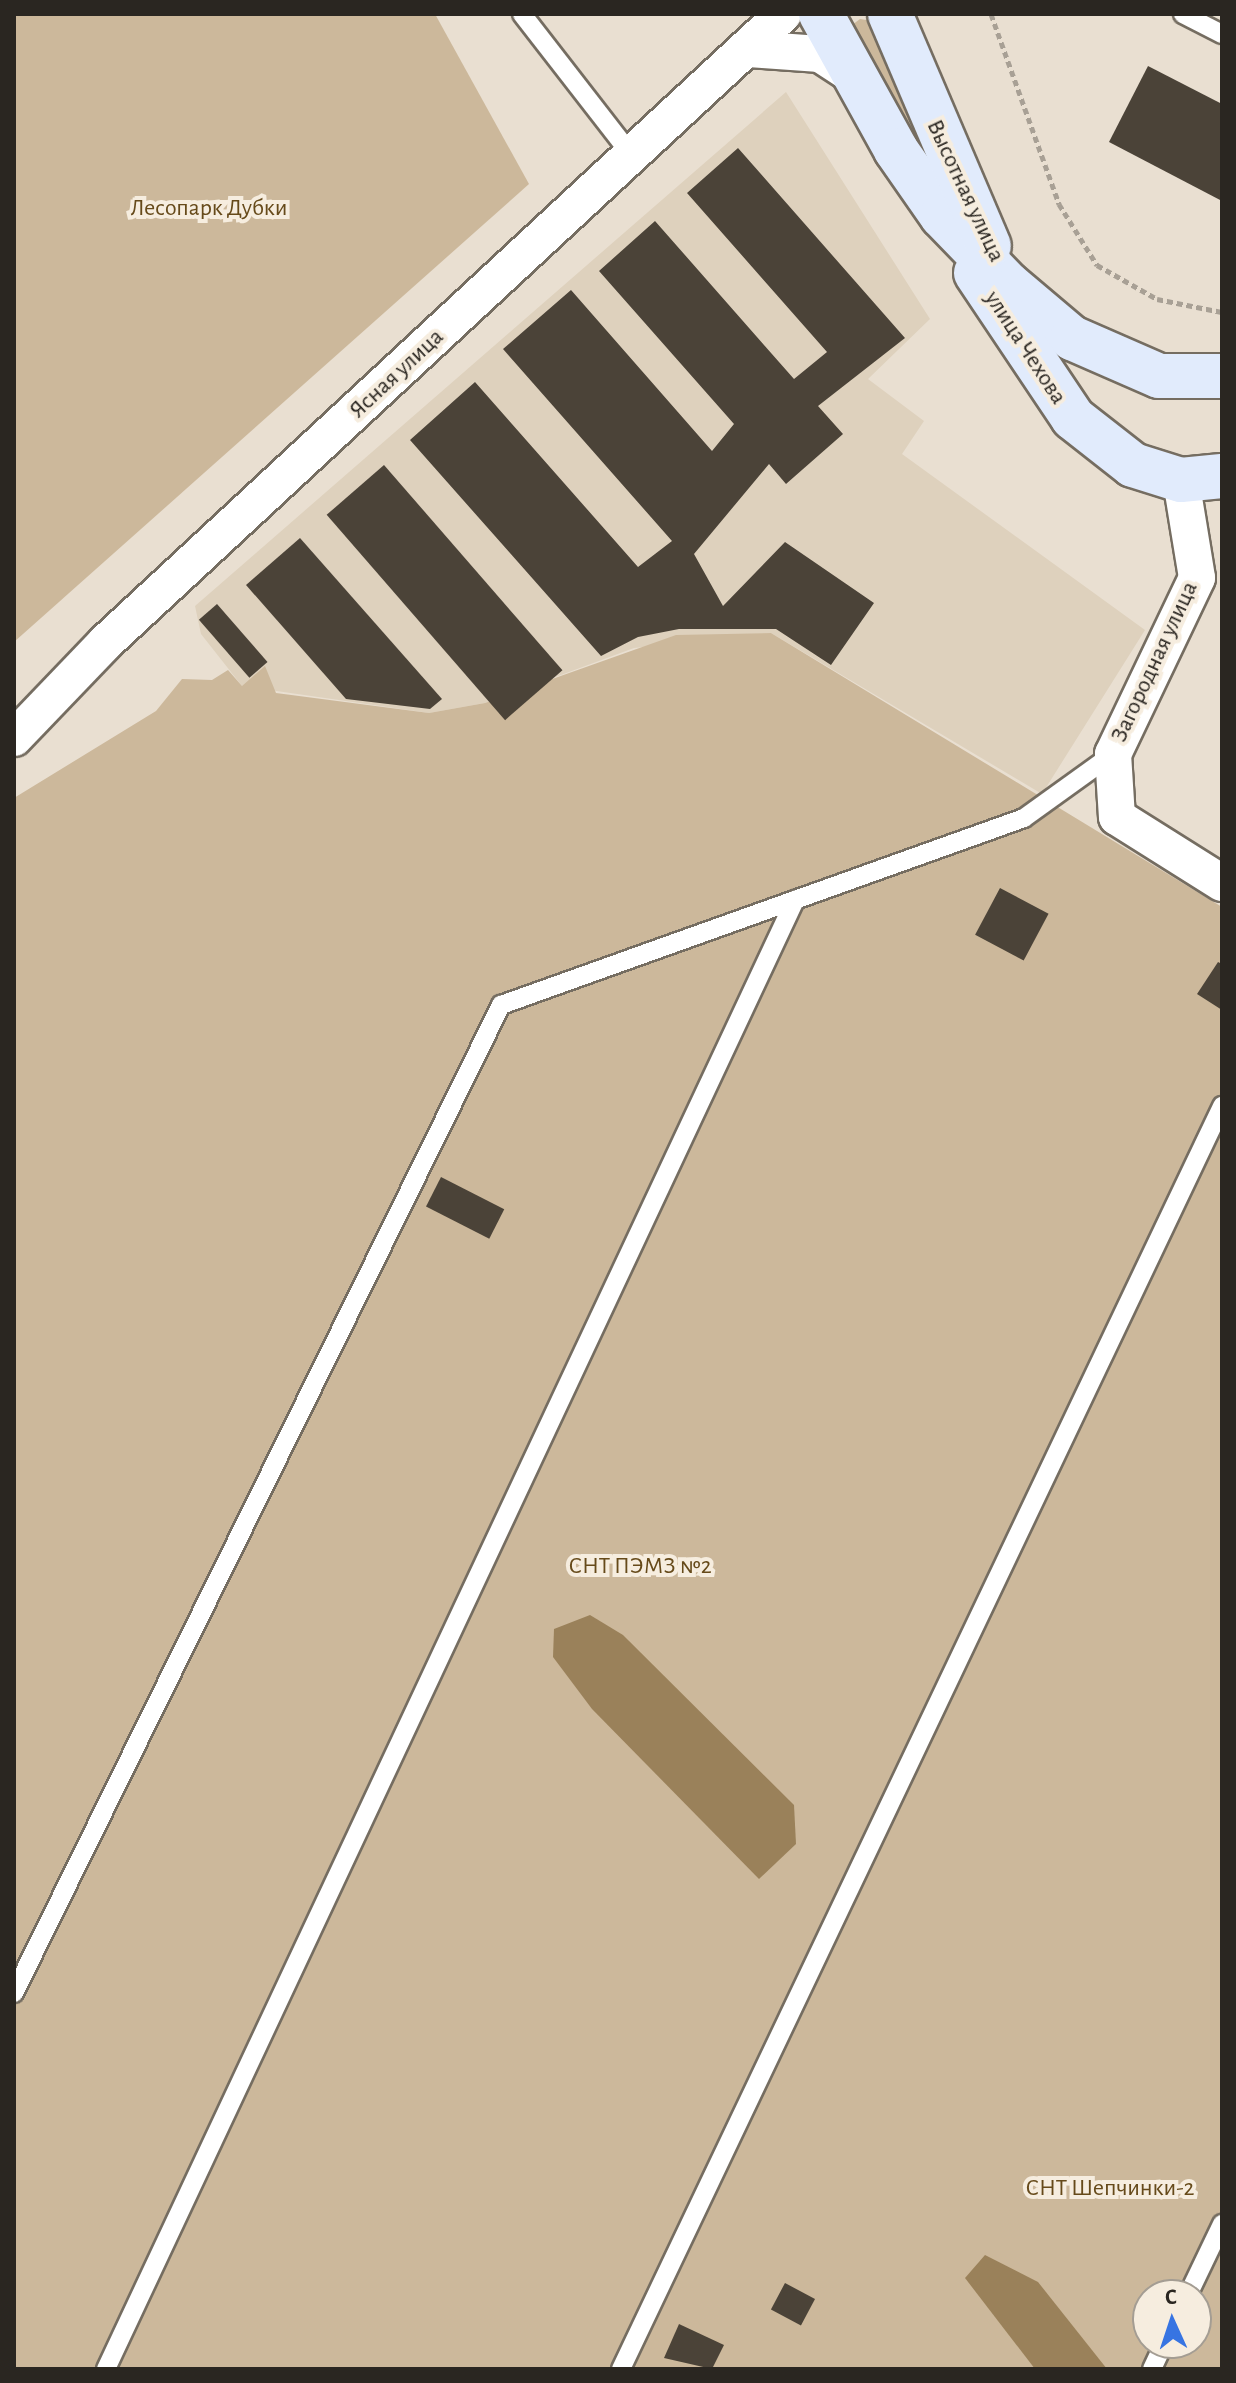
<!DOCTYPE html>
<meta charset="utf-8">
<style>
body{margin:0}
#map{position:relative;width:1236px;height:2383px;overflow:hidden;background:#e9dfd1;font-family:"Alegreya Sans",sans-serif}
div>[style]{position:absolute}
[style*='--x']{left:calc(var(--x)*1px);top:calc(var(--y)*1px);width:calc(var(--w)*1px);rotate:calc(var(--a)*1deg)}
.built>*{inset:0;background:#ded1bd}
.green>*{inset:0;background:#ccb89b}
.water>*{inset:0;background:#9a815a}
.building>*{inset:0;background:#4b4338;transform-origin:0 0}
.path>*{height:5px;margin-top:-2.5px;transform-origin:0;background:repeating-linear-gradient(90deg,#a8a095 0 6px,transparent 0 10px)}
.roads{filter:drop-shadow(2px 0 #756d61) drop-shadow(-2px 0 #756d61) drop-shadow(0 2px #756d61) drop-shadow(0 -2px #756d61)}
.lane>*{height:18px;margin:-9px;padding:0 9px;transform-origin:9px;border-radius:9px;background:#fff}
.street>*{height:36px;margin:-18px;padding:0 18px;transform-origin:18px;border-radius:18px;background:#fff}
.secondary>*{height:44px;margin:-22px;padding:0 22px;transform-origin:22px;border-radius:22px;background:#e1ebfc}
span{translate:-50% -50%;white-space:nowrap;text-align:center;line-height:1.15;-webkit-text-stroke:8px #f6eddf;paint-order:stroke}
.street-label{font-size:24px;color:#2a2621}
.park-label{font-size:24px;color:#664a1a}
.frame{position:absolute;inset:0;border:16px solid #2a2621;pointer-events:none}
.north{position:absolute;left:1132px;top:2279px;width:80px;height:80px;box-sizing:border-box;background:#f6eddf;border:2px solid #a49d93;border-radius:50%;rotate:357deg;font-size:22px;font-weight:700;line-height:32px;text-align:center;color:#2a2621}
.north::after{content:'';display:block;margin:auto;width:28px;height:36px;background:#3774e2;clip-path:polygon(50% 0,100% 100%,50% 72%,0 100%)}
</style>
<div id="map">
<div class="built">
<div style="clip-path:polygon(786px 92px,930px 319px,868px 379px,924px 421px,902px 454px,1145px 630px,1042px 794px,771px 633px,634px 648px,485px 703px,429px 713px,242px 686px,201px 634px,195px 606px)"></div>
</div>
<div class="green">
<div style="clip-path:polygon(14px 14px,435px 14px,529px 184px,14px 642px)"></div>
<div style="clip-path:polygon(860px 19px,872px 21px,933px 176px,852px 25px)"></div>
<div style="clip-path:polygon(evenodd,771px 633px,1222px 907px,1222px 2369px,14px 2369px,14px 798px,156px 711px,182px 679px,212px 680px,228px 670px,242px 686px,265px 666px,276px 693px,429px 713px,485px 703px,676px 635px,771px 633px,1148px 2295px,1196px 2295px,1196px 2343px,1148px 2343px,1148px 2295px)"></div>
</div>
<div class="water">
<div style="clip-path:polygon(590px 1615px,623px 1635px,794px 1805px,796px 1844px,759px 1879px,592px 1709px,553px 1657px,554px 1629px)"></div>
<div style="clip-path:polygon(985px 2255px,1038px 2282px,1107px 2369px,1035px 2369px,965px 2278px)"></div>
</div>
<div class="building">
<div style="clip-path:polygon(1148px 66px,1222px 104px,1222px 201px,1109px 142px)"></div>
<div style="clip-path:polygon(738px 148px,905px 338px,818px 406px,843px 434px,786px 484px,769px 464px,694px 554px,723px 606px,785px 542px,874px 603px,831px 665px,776px 629px,679px 629px,638px 637px,601px 656px,410px 440px,475px 382px,638px 567px,672px 541px,503px 349px,571px 290px,712px 451px,734px 424px,599px 271px,655px 221px,794px 379px,827px 352px,687px 193px)"></div>
<div style="left:384px;top:465px;width:272px;height:76px;rotate:49deg"></div>
<div style="clip-path:polygon(300px 538px,442px 699px,430px 709px,346px 699px,246px 585px)"></div>
<div style="left:217px;top:604px;width:77px;height:24px;rotate:49deg"></div>
<div style="left:1000px;top:888px;width:55px;height:53px;rotate:28deg"></div>
<div style="clip-path:polygon(1218px 962px,1222px 964px,1222px 1010px,1197px 994px)"></div>
<div style="left:441px;top:1177px;width:71px;height:33px;rotate:27deg"></div>
<div style="left:785px;top:2283px;width:34px;height:30px;rotate:28deg"></div>
<div style="clip-path:polygon(679px 2324px,724px 2345px,712px 2369px,664px 2358px)"></div>
</div>
<div class="path">
<div style="--x:991;--y:14;--w:202;--a:70.3"></div>
<div style="--x:1059;--y:204;--w:72;--a:58.1"></div>
<div style="--x:1097;--y:265;--w:69;--a:29.5"></div>
<div style="--x:1157;--y:299;--w:66;--a:11.3"></div>
</div>
<div class="roads">
<div class="lane">
<div style="--x:522;--y:14;--w:180;--a:52.2"></div>
<div style="--x:1183;--y:14;--w:44;--a:27.1"></div>
<div style="--x:14;--y:1993;--w:1102;--a:-63.76"></div>
<div style="--x:501;--y:1005;--w:555;--a:-19.67"></div>
<div style="--x:1024;--y:818;--w:110;--a:-35.7"></div>
<div style="--x:1188;--y:2295;--w:79;--a:-64.4"></div>
<div style="--x:106;--y:2369;--w:1623;--a:-64.87"></div>
<div style="--x:621;--y:2369;--w:1399;--a:-64.55"></div>
<div style="--x:1152;--y:2369;--w:29;--a:-65"></div>
</div>
<div class="street">
<div style="--x:749;--y:49;--w:71;--a:4"></div>
<div style="--x:820;--y:54;--w:37;--a:33"></div>
<div style="--x:1181;--y:480;--w:99;--a:80.7"></div>
<div style="--x:1197;--y:578;--w:195;--a:115.5"></div>
<div style="--x:1113;--y:754;--w:63;--a:86.4"></div>
<div style="--x:1117;--y:817;--w:124;--a:32.2"></div>
<div style="--x:14;--y:738;--w:132;--a:-46.2"></div>
<div style="--x:105;--y:643;--w:925;--a:-42.85"></div>
</div>
<div class="secondary">
<div style="--x:821;--y:14;--w:155;--a:61.1"></div>
<div style="--x:896;--y:150;--w:80;--a:55.1"></div>
<div style="--x:942;--y:216;--w:95;--a:45.9"></div>
<div style="--x:1008;--y:284;--w:84;--a:40.2"></div>
<div style="--x:1072;--y:338;--w:95;--a:23.6"></div>
<div style="--x:1159;--y:376;--w:63;--a:0"></div>
<div style="--x:890;--y:14;--w:252;--a:66.9"></div>
<div style="--x:976;--y:273;--w:174;--a:56.2"></div>
<div style="--x:1073;--y:418;--w:76;--a:38.1"></div>
<div style="--x:1133;--y:465;--w:50;--a:17.4"></div>
<div style="--x:1181;--y:480;--w:41;--a:-5.6"></div>
</div>
</div>
<div class="street-label">
<span style="left:965px;top:191px;rotate:65deg">Высотная улица</span>
<span style="left:1025px;top:348px;rotate:57deg">улица Чехова</span>
<span style="left:397px;top:374px;rotate:-43deg">Ясная улица</span>
<span style="left:1155px;top:662px;rotate:-65deg">Загородная улица</span>
</div>
<div class="park-label">
<span style="left:209px;top:209px">Лесопарк Дубки</span>
<span style="left:640px;top:1567px">СНТ ПЭМЗ №2</span>
<span style="left:1110px;top:2189px">СНТ Шепчинки-2</span>
</div>
<div class="frame"></div>
<div class="north">С</div>
</div>
